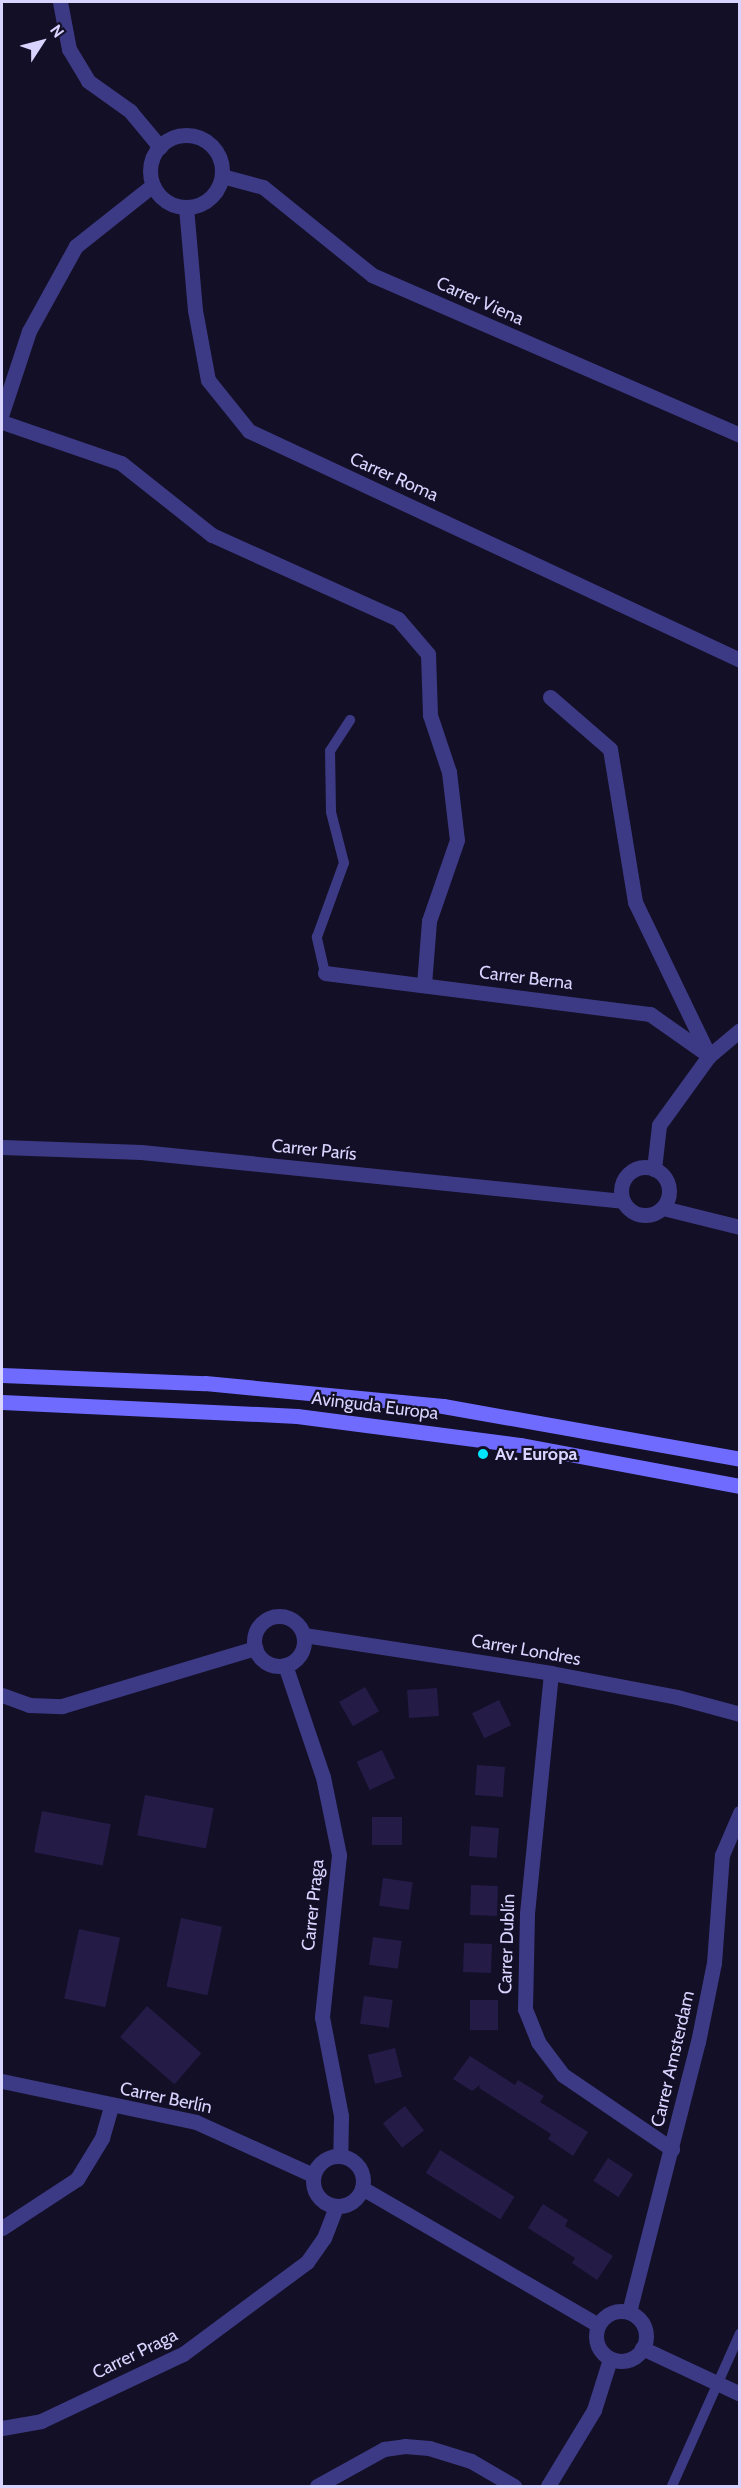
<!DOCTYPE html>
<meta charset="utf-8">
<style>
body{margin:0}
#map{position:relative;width:741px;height:2488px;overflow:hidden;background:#130f26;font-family:Cabin,sans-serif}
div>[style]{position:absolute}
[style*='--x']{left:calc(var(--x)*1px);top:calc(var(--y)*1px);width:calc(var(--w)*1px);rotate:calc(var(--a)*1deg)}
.building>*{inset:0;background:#241b47;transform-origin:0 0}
.service>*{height:10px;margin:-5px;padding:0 5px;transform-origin:5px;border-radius:5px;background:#3d3a85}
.minor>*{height:15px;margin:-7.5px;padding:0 7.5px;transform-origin:7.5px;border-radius:7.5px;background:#3d3a85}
.minor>.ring{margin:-7.5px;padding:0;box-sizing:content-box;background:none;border:15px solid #3d3a85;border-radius:50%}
.secondary>*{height:15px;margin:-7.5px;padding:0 7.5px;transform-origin:7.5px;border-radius:7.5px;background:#6f6bff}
.dots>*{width:16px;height:16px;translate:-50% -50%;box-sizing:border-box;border:3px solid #130f26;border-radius:50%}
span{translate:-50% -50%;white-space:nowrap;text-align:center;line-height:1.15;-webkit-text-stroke:4.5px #130f26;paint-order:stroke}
.street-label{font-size:18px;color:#d9d4ff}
.poi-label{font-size:18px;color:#d9d4ff;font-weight:700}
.left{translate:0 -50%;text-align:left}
.frame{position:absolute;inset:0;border:3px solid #d9d4ff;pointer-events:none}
.north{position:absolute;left:12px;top:12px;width:60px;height:60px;-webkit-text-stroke:4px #130f26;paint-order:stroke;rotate:54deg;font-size:16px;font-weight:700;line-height:24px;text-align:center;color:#d9d4ff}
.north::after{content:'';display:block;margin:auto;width:21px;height:27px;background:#d9d4ff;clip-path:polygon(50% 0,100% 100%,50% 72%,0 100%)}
</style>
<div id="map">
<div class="building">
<div style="left:365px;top:1687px;width:28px;height:30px;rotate:60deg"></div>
<div style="left:437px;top:1688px;width:28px;height:30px;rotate:86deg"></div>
<div style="left:499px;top:1700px;width:28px;height:30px;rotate:64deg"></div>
<div style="left:382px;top:1750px;width:31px;height:28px;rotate:65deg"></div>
<div style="left:477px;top:1765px;width:28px;height:30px;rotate:4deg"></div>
<div style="left:145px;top:1795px;width:70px;height:41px;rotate:11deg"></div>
<div style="left:42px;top:1811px;width:70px;height:42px;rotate:11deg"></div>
<div style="left:372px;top:1817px;width:30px;height:28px"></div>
<div style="left:471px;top:1826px;width:28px;height:30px;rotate:4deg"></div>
<div style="left:383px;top:1878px;width:30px;height:28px;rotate:8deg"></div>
<div style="left:471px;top:1885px;width:27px;height:30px;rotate:2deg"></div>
<div style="left:181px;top:1918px;width:42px;height:70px;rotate:12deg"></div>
<div style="left:79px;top:1929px;width:42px;height:71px;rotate:12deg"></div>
<div style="left:373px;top:1937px;width:29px;height:28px;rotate:8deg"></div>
<div style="left:464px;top:1943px;width:28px;height:29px;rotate:2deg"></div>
<div style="left:364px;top:1996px;width:29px;height:28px;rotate:8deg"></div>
<div style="left:470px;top:2000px;width:28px;height:30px"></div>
<div style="left:147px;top:2006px;width:72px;height:41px;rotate:41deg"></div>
<div style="left:395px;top:2048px;width:30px;height:28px;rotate:76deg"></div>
<div style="clip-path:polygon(470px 2056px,515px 2085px,518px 2080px,544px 2096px,540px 2102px,588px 2132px,573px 2156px,548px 2139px,551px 2134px,479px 2088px,480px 2085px,472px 2091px,453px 2079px)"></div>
<div style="left:405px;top:2106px;width:31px;height:28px;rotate:52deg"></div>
<div style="left:440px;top:2150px;width:88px;height:27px;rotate:32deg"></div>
<div style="left:608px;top:2158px;width:30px;height:27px;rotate:33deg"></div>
<div style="clip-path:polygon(543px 2204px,568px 2220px,565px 2226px,613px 2256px,597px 2280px,572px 2263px,575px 2258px,528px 2228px)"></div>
</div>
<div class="service">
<div style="--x:325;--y:973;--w:37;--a:-103"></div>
<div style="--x:317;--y:937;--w:79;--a:-70"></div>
<div style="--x:344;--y:863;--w:53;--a:-104.3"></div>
<div style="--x:331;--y:812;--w:61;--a:-90.9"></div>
<div style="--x:330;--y:751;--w:37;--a:-57"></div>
<div style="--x:672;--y:2486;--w:167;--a:-66"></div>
</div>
<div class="minor">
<div style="--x:60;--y:2;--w:48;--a:79.2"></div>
<div style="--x:69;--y:49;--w:37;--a:59"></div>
<div style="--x:88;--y:81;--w:52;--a:35.5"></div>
<div style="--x:130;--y:111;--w:47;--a:50.2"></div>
<div class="ring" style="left:150px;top:135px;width:57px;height:57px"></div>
<div style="--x:222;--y:176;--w:42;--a:15"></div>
<div style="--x:263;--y:187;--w:140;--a:38.9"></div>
<div style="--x:372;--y:275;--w:401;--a:23.5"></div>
<div style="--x:186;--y:207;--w:103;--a:85"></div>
<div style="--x:195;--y:310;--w:71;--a:79.5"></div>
<div style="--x:208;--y:380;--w:65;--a:51.2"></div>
<div style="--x:249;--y:431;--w:542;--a:25"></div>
<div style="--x:2;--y:413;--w:86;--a:-71.8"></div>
<div style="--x:29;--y:331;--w:97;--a:-61.1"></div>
<div style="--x:76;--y:246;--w:98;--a:-38.4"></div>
<div style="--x:2;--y:422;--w:126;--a:19"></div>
<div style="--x:121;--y:463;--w:116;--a:38.4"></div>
<div style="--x:212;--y:535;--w:204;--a:24.3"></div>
<div style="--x:398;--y:619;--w:46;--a:49.4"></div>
<div style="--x:428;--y:654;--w:61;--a:88.1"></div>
<div style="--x:430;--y:715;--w:60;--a:71.6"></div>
<div style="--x:449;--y:772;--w:68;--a:83.3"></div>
<div style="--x:457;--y:840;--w:86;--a:109.1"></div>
<div style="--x:429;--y:921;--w:64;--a:94.5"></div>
<div style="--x:550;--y:697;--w:79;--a:40.9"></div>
<div style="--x:610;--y:749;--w:155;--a:80.7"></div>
<div style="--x:635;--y:902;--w:171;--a:64.3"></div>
<div style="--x:325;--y:973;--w:328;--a:7.2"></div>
<div style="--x:650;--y:1014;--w:70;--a:35.1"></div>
<div style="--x:2;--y:1147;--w:139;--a:2.1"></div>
<div style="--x:141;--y:1152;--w:484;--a:5.8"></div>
<div class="ring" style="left:621px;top:1167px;width:33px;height:33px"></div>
<div style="--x:654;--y:1169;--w:44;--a:-83.5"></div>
<div style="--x:659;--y:1125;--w:85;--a:-54.1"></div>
<div style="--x:709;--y:1056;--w:40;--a:-40"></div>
<div style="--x:663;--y:1208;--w:79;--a:13.9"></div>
<div class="ring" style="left:254px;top:1616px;width:35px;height:35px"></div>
<div style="--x:304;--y:1635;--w:250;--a:8.7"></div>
<div style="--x:551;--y:1673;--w:128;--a:10.8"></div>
<div style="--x:677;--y:1697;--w:65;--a:15.1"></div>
<div style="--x:285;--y:1665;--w:118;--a:71.3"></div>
<div style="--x:323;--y:1777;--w:80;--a:78.4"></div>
<div style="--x:339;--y:1855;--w:163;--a:96"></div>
<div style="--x:322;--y:2017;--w:101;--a:79.1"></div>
<div style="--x:341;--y:2116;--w:39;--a:91"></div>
<div style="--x:551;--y:1673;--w:241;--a:95.7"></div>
<div style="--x:527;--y:1913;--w:96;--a:91.2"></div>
<div style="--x:525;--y:2009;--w:35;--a:68"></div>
<div style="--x:538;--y:2042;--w:41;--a:52.9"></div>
<div style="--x:563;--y:2075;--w:132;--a:34.2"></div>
<div style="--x:2;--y:1695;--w:29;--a:20"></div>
<div style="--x:29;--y:1705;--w:33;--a:2"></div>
<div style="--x:62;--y:1706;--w:202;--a:-16.7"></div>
<div style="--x:2;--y:2081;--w:198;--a:11.9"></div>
<div style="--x:196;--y:2122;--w:128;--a:24.4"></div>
<div class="ring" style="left:313px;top:2156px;width:35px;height:35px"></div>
<div style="--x:362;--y:2188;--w:273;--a:30.1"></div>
<div style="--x:2;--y:2228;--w:90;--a:-33.2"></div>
<div style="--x:77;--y:2179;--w:48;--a:-58.6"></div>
<div style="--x:102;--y:2138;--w:33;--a:-74"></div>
<div class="ring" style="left:596px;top:2311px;width:35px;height:35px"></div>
<div style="--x:629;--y:2312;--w:279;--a:-75.7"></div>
<div style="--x:698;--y:2042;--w:81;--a:-78.6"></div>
<div style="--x:714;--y:1963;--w:108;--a:-85.8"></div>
<div style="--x:722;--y:1855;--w:46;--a:-66.8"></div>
<div style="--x:642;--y:2348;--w:108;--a:25.1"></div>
<div style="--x:2;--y:2428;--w:40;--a:-10"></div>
<div style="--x:41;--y:2421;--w:157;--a:-25.3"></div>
<div style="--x:183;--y:2354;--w:154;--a:-36.6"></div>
<div style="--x:307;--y:2262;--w:29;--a:-55"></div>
<div style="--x:324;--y:2238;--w:34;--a:-69"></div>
<div style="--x:317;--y:2486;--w:77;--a:-28.9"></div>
<div style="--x:384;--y:2449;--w:21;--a:-8"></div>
<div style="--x:405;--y:2446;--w:24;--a:5"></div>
<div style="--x:429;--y:2448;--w:44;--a:17.2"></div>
<div style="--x:471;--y:2461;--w:50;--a:30.2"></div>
<div style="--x:548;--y:2486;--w:89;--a:-58.8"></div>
<div style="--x:594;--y:2410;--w:53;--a:-72.6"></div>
</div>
<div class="secondary">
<div style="--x:2;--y:1375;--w:203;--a:2.3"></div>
<div style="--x:205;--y:1383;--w:239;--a:5.5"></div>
<div style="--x:443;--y:1406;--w:302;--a:10.1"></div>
<div style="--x:2;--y:1402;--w:295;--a:2.7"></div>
<div style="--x:297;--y:1416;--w:226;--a:7.4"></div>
<div style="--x:521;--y:1445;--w:223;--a:10.6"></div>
</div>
<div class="dots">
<div style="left:483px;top:1454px;background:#00e5ff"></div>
</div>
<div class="street-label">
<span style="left:480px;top:301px;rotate:24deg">Carrer Viena</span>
<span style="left:394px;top:477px;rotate:24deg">Carrer Roma</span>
<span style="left:526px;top:978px;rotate:7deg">Carrer Berna</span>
<span style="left:314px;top:1150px;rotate:6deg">Carrer París</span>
<span style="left:375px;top:1406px;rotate:7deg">Avinguda Europa</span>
<span style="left:526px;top:1650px;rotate:10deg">Carrer Londres</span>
<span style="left:313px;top:1905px;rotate:-84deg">Carrer Praga</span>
<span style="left:507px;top:1944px;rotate:-88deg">Carrer Dublín</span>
<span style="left:673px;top:2059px;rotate:-77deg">Carrer Amsterdam</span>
<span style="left:166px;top:2098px;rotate:12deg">Carrer Berlín</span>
<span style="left:135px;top:2354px;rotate:-26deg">Carrer Praga</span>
</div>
<div class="poi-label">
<span class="left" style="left:495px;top:1454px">Av. Europa</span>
</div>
<div class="frame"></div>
<div class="north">N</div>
</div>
